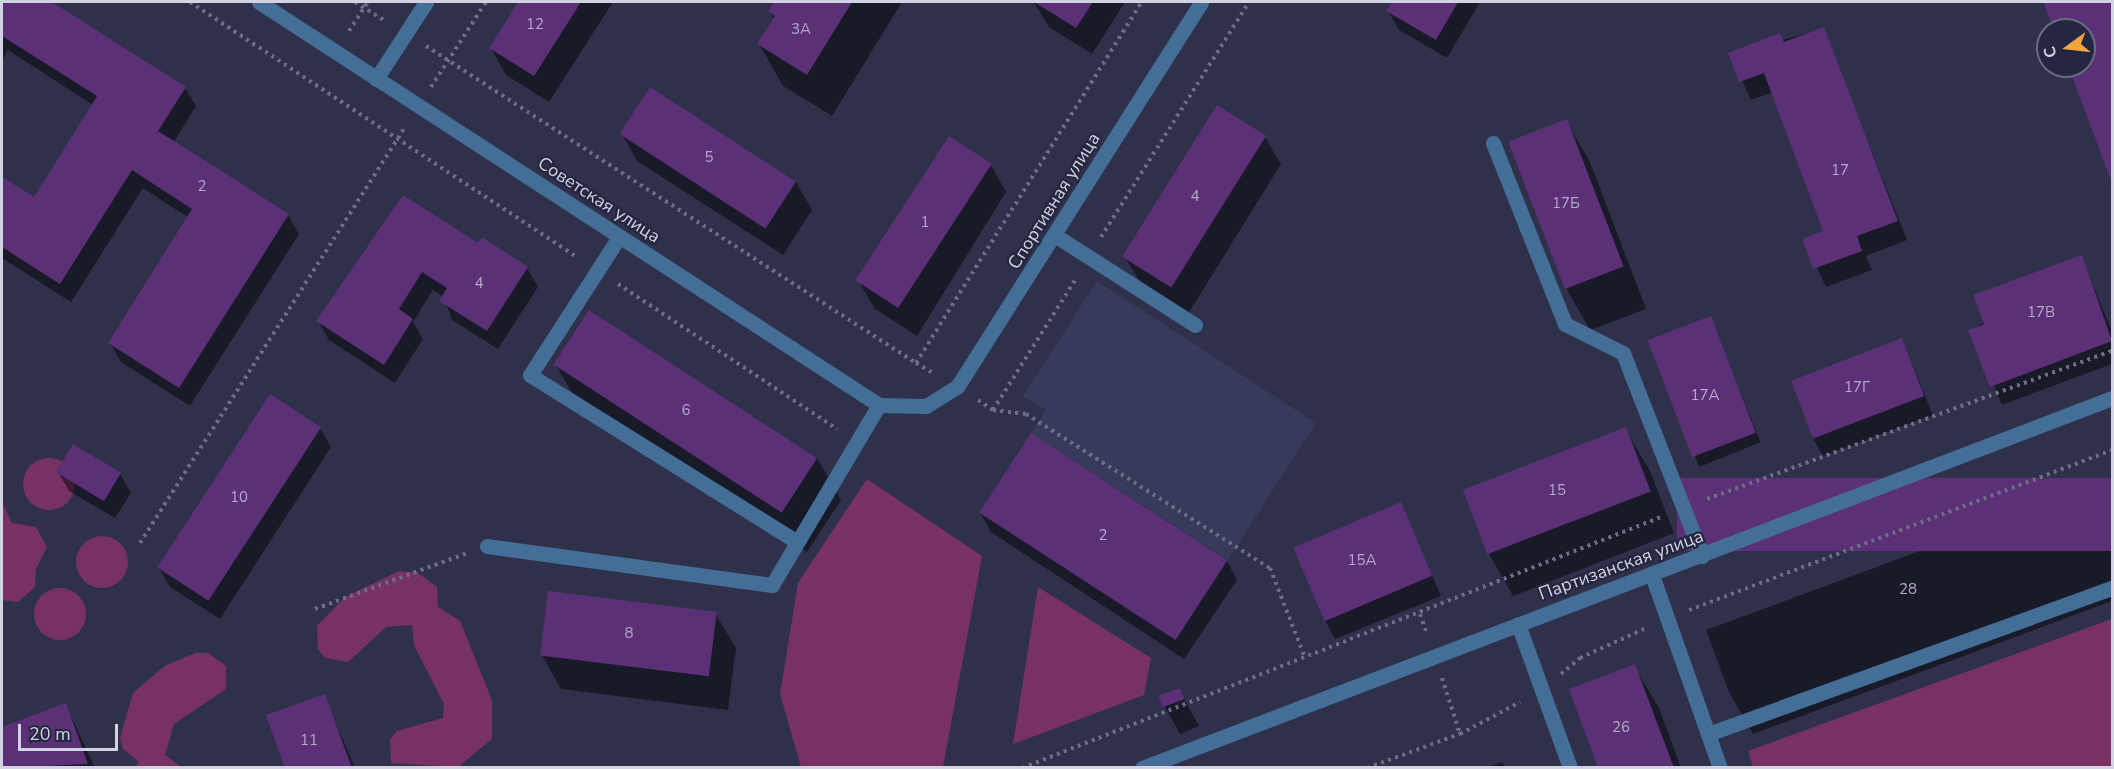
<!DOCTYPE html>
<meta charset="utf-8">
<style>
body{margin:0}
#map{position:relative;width:2114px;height:769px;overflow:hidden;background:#2f314b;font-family:"Nunito Sans",sans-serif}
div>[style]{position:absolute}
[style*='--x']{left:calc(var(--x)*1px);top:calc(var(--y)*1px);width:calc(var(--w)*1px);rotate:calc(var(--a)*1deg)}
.built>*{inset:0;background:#373a5a}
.green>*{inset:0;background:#773263}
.round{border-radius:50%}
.shadow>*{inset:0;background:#0007;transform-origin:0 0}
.building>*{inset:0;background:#5b3076;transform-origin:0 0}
.path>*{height:4px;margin-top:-2px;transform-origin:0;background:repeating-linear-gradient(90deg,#6c6e85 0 3px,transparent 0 7.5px)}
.minor>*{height:15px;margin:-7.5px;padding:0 7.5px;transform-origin:7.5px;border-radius:7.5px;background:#446e97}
span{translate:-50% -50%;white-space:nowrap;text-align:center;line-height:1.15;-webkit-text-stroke:4.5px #252740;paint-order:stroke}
.number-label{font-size:15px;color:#b4aac8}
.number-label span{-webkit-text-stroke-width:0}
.street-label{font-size:18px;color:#d1d3e4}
.frame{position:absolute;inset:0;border:3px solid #d1d3e4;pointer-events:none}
.north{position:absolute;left:2036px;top:18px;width:60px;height:60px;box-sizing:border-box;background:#252740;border:2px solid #6a6c82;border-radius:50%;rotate:255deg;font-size:16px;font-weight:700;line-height:24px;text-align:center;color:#d1d3e4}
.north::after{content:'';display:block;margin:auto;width:21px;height:27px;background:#f0a63f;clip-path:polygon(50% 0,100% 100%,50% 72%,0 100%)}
.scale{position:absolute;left:18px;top:724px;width:100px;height:27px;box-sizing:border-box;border:3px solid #d1d3e4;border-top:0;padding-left:8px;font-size:18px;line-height:21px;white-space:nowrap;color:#d1d3e4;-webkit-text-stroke:4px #252740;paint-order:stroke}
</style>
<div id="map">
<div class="built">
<div style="clip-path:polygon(1097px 281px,1316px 423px,1228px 560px,1031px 433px,1046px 410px,1023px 396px)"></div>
</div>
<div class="green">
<div class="round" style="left:23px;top:458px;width:52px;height:52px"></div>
<div style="clip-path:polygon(867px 479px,982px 556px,943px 767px,801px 767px,780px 694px,798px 583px)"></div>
<div style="clip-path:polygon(2px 502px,12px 523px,36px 527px,47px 547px,36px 569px,35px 587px,18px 602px,2px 600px)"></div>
<div class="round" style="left:76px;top:536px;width:52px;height:52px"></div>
<div style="clip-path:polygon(399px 571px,418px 573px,437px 587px,438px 607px,460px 621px,492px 700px,492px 739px,458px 767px,391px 763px,390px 740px,397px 731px,443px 718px,444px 704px,414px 645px,412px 625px,386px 627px,348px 662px,325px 658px,318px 649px,317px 626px,345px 597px)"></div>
<div style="clip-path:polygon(1038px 587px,1151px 658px,1144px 695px,1013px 744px)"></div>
<div class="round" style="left:34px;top:588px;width:52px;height:52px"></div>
<div style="clip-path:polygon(2112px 619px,2112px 767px,1753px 767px,1748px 751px)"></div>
<div style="clip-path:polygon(196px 653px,208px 653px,226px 666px,226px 689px,174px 724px,165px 755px,181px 767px,135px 767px,139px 762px,123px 749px,120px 738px,133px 693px,166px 665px)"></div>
</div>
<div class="shadow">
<div style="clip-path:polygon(2px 2px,49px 2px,185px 88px,196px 106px,174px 142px,288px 215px,299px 234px,190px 406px,121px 362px,110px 343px,189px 218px,143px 188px,71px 302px,2px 258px,2px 179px,34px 199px,93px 105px,8px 50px,2px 60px)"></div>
<div style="clip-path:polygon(520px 2px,613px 2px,549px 102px,506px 75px,491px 48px)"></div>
<div style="clip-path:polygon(776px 2px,902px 2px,832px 116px,783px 86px,759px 44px,774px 19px,770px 11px)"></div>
<div style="clip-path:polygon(1034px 2px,1125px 2px,1092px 54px,1049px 27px)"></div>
<div style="clip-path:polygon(1393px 2px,1480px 2px,1447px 58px,1399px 30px,1388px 11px)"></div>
<div style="clip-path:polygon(2045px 2px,2112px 2px,2112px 179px,2069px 66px,2084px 66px,2084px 30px,2056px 30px)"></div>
<div style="clip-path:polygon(1823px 29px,1907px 240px,1866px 256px,1872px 270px,1826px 287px,1804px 240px,1825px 232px,1773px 92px,1751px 100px,1730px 54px)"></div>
<div style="clip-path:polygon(1566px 121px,1590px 162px,1646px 309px,1590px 330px,1566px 288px)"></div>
<div style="clip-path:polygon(622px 134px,796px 182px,812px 210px,783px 255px,637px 161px)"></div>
<div style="clip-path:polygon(1265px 137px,1281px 164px,1188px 314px,1141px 284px,1125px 257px)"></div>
<div style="clip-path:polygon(991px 165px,1006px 192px,917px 336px,875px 309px,859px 282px)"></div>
<div style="clip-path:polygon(478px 245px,527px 268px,538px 287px,498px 349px,452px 320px,444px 297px,433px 290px,413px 322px,423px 339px,395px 383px,329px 340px,318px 321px)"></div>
<div style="clip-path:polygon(2081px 257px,2112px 331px,2112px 364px,2002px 405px,1970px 331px)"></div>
<div style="left:1710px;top:317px;width:135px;height:66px;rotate:68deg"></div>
<div style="clip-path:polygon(1902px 339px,1933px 415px,1823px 456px,1812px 437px)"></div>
<div style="clip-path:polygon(556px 365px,817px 458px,841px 500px,807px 552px,580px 407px)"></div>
<div style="clip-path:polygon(320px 428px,331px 447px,220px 619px,170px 587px,159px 568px)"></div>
<div style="clip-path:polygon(1625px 429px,1650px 471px,1674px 533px,1513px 596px,1489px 554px)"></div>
<div style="clip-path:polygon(58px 472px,120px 474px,131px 493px,115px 518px,69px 491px)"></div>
<div style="clip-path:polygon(2112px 480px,2112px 601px,1753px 734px,1729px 692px,1706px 630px)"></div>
<div style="clip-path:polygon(1401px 504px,1441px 596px,1335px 639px,1325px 620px)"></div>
<div style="clip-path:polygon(980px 513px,1227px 561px,1237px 580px,1184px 659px,991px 532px)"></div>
<div style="clip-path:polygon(716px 615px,736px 648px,728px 710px,561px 689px,542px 655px)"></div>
<div style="clip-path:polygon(1634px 666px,1659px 708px,1681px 768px,1600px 768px)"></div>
<div style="clip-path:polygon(1179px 690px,1199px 726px,1180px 734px,1165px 707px)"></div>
<div style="clip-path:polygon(324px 695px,355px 768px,287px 768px)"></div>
<div style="clip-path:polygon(66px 705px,95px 768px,2px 768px,2px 729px)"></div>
<div style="clip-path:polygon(1502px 762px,1506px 768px,1487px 768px)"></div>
</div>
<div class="building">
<div style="clip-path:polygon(2px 2px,52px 2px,186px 87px,158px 131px,289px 214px,179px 388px,108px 343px,192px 209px,132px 170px,60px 284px,2px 247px,2px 177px,34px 197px,97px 96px,2px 36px)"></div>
<div style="clip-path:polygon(518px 2px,581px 2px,534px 76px,489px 48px)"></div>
<div style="clip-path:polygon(774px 2px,852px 2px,807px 75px,757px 44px,775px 16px,768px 11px)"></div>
<div style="clip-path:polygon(1034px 2px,1093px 2px,1076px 28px)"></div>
<div style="clip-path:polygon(1392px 2px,1458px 2px,1436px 40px,1386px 11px)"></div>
<div style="clip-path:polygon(2043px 2px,2112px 2px,2112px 183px,2068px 66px,2084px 66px,2084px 30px,2054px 30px)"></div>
<div style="clip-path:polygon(1824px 27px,1898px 221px,1857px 236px,1862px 251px,1813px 269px,1802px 239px,1823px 231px,1764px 73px,1739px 82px,1728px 53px,1780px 33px,1784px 42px)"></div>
<div style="left:650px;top:87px;width:174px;height:56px;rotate:33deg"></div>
<div style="left:1217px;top:105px;width:58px;height:179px;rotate:32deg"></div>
<div style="left:1567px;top:119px;width:158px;height:63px;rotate:69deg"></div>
<div style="left:949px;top:136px;width:51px;height:172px;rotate:33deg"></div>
<div style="clip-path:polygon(403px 195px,478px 243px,482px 237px,528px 267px,487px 331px,439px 301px,447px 288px,422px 272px,399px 309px,413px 319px,384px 365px,316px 321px)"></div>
<div style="clip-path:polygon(2082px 255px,2112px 341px,1990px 387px,1968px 330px,1984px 324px,1973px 295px)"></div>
<div style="left:589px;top:310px;width:272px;height:65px;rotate:33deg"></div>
<div style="left:1711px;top:316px;width:125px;height:68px;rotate:69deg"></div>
<div style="left:1902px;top:338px;width:62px;height:119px;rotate:69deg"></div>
<div style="left:270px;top:394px;width:61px;height:207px;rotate:33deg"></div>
<div style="left:1626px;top:427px;width:69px;height:175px;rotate:69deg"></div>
<div style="left:1031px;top:433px;width:234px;height:95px;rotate:33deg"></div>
<div style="left:73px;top:444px;width:56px;height:33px;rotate:31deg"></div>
<div style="left:2112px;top:478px;width:73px;height:435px;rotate:90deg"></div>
<div style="left:1401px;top:502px;width:80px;height:117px;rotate:67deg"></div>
<div style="left:548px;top:591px;width:170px;height:65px;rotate:7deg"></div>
<div style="clip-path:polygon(1635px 664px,1674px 768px,1598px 768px,1569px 689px)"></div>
<div style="left:1180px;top:688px;width:12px;height:23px;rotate:70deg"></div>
<div style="clip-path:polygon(325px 694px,352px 768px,285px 768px,266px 715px)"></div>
<div style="clip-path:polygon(66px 703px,88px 764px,2px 768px,2px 727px)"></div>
</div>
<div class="path">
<div style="--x:190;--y:2;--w:463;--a:33.4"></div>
<div style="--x:355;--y:2;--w:36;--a:32"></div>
<div style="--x:349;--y:31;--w:35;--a:-57"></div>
<div style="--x:426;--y:46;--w:584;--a:32.9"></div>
<div style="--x:916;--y:363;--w:426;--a:-58"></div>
<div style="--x:431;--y:87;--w:101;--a:-57.1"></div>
<div style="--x:1101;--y:237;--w:278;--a:-57.8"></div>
<div style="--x:618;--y:284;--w:263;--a:33.5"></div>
<div style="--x:916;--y:363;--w:20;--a:30"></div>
<div style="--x:978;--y:400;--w:18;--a:34"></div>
<div style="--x:993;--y:410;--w:157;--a:-57.7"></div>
<div style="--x:993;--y:410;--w:33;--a:7"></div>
<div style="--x:1026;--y:414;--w:289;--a:32.3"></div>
<div style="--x:1270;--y:568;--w:97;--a:68.7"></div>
<div style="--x:1707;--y:499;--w:431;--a:-20.1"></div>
<div style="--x:140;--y:543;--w:495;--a:-57.5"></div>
<div style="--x:315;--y:609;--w:162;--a:-20.2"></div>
<div style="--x:1689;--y:610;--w:452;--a:-20.7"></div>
<div style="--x:1420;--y:614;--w:21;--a:71"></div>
<div style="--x:1561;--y:674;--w:25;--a:-40"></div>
<div style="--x:1580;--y:658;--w:72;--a:-24.4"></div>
<div style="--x:1442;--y:678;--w:59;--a:72.2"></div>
<div style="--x:1022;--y:768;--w:687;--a:-21.44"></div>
<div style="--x:1367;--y:768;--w:99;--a:-20.1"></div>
<div style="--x:1460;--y:734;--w:68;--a:-28.1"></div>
</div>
<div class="minor">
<div style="--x:259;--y:2;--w:739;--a:33.02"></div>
<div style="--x:879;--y:405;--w:47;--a:1.2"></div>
<div style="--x:926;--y:406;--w:36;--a:-32"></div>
<div style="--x:957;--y:387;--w:456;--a:-57.6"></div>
<div style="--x:376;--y:79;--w:92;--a:-57"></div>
<div style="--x:1493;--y:143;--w:195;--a:68.3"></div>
<div style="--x:1565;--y:324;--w:65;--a:26.6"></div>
<div style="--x:1623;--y:353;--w:218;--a:68.7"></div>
<div style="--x:1056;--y:236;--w:165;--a:32.6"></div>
<div style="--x:619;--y:237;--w:164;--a:122.8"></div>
<div style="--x:530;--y:375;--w:314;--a:32"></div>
<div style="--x:487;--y:546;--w:288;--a:7.8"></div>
<div style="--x:772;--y:585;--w:209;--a:-59.3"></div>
<div style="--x:1652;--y:575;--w:205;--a:70.6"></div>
<div style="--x:1518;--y:624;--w:153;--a:70.1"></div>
<div style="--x:1708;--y:734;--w:430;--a:-19.9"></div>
<div style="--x:1142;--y:768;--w:1038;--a:-20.88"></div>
</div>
<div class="number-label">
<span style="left:535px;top:25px">12</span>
<span style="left:801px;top:30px">3А</span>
<span style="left:709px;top:158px">5</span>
<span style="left:1840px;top:171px">17</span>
<span style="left:202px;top:187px">2</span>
<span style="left:1195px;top:197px">4</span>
<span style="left:1566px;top:204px">17Б</span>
<span style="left:925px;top:223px">1</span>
<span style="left:479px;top:284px">4</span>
<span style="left:2041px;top:313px">17В</span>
<span style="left:1857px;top:388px">17Г</span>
<span style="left:1705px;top:396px">17А</span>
<span style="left:686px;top:411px">6</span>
<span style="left:1557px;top:491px">15</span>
<span style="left:239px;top:498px">10</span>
<span style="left:1103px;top:536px">2</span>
<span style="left:1362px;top:561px">15А</span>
<span style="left:1908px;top:590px">28</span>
<span style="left:629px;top:634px">8</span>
<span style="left:1621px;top:728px">26</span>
<span style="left:309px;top:741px">11</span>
</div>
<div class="street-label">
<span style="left:599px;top:200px;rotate:33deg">Советская улица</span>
<span style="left:1054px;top:201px;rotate:-58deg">Спортивная улица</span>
<span style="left:1621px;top:565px;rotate:-20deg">Партизанская улица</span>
</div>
<div class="frame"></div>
<div class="north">С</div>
<div class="scale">20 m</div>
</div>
